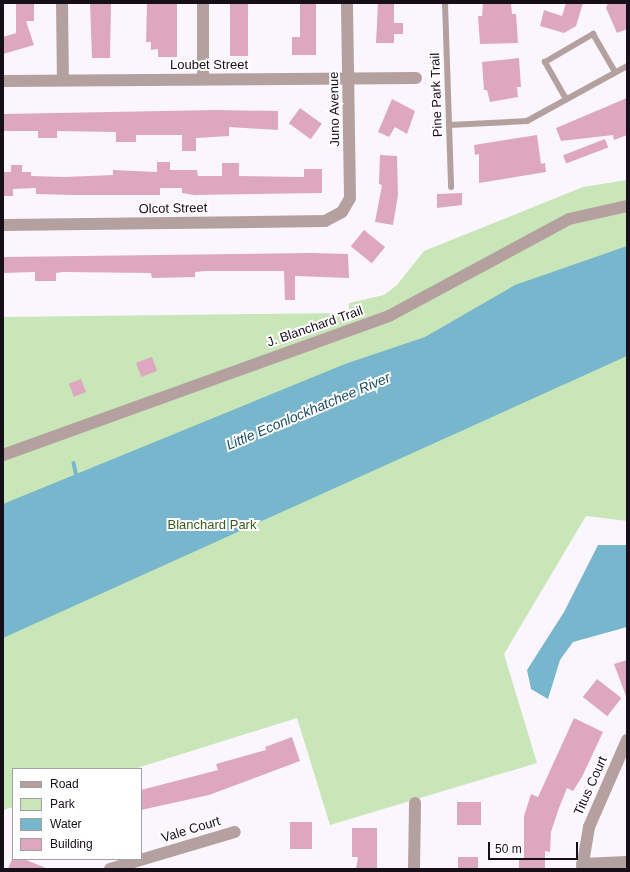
<!DOCTYPE html>
<style>
body{margin:0}
#map{position:relative;width:630px;height:872px;overflow:hidden;background:#fbf6fd;font-family:Arial,sans-serif}
div>[style]{position:absolute}
[style*='--x']{left:calc(var(--x)*1px);top:calc(var(--y)*1px);width:calc(var(--w)*1px);rotate:calc(var(--a)*1deg)}
.green>*{inset:0;background:#c8e6b7}
.water>*{inset:0;background:#78b6cd}
.stream>*{height:3.5px;margin:-1.75px;padding:0 1.75px;transform-origin:1.75px;border-radius:1.75px;background:#78b6cd}
.building>*{inset:0;background:#dea7c0;transform-origin:0 0}
.service>*{height:6px;margin:-3px;padding:0 3px;transform-origin:3px;border-radius:3px;background:#b4a19f}
.minor>*{height:12px;margin:-6px;padding:0 6px;transform-origin:6px;border-radius:6px;background:#b4a19f}
span{translate:-50% -50%;white-space:nowrap;text-align:center;line-height:1.15;-webkit-text-stroke:4px #fff;paint-order:stroke}
.street-label{font-size:13px;color:#160e19}
.park-label{font-size:13px;color:#375c1b}
.water-label{font-size:14px;color:#1c5061;font-style:italic}
.frame{position:absolute;inset:0;border:4px solid #160e19;pointer-events:none}
.legend{position:absolute;left:12px;top:768px;width:130px;height:92px;box-sizing:border-box;background:#fff;border:1px solid #a29fa3;margin:0;padding:5px 7px;list-style:none;font-size:12px;color:#160e19}
.legend li{display:flex;align-items:center;gap:8px;height:20px}
.legend b{width:20px;border:1px solid #a29fa3}
.scale{position:absolute;left:488px;top:842px;width:90px;height:18px;box-sizing:border-box;border:2px solid #160e19;border-top:0;padding-left:5px;font-size:12px;line-height:14px;white-space:nowrap;color:#160e19;-webkit-text-stroke:3px #fff;paint-order:stroke}
</style>
<div id="map">
<div class="green">
<div style="clip-path:polygon(627px 180px,627px 521px,586px 516px,504px 654px,537px 763px,330px 825px,297px 718px,134px 769px,13px 769px,13px 807px,3px 810px,3px 317px,349px 313px,349px 303px,384px 295px,397px 285px,424px 251px,583px 187px)"></div>
</div>
<div class="water">
<div style="clip-path:polygon(627px 246px,627px 356px,3px 638px,3px 504px,345px 364px,425px 337px,515px 285px)"></div>
<div style="clip-path:polygon(598px 545px,627px 545px,627px 627px,573px 642px,560px 660px,548px 699px,531px 689px,527px 670px,564px 612px)"></div>
</div>
<div class="stream">
<div style="--x:74;--y:463;--w:14;--a:78"></div>
</div>
<div class="building">
<div style="clip-path:polygon(16px 3px,34px 3px,34px 21px,26px 21px,34px 45px,3px 54px,3px 37px,16px 33px)"></div>
<div style="clip-path:polygon(90px 3px,111px 3px,110px 58px,92px 58px)"></div>
<div style="clip-path:polygon(147px 3px,177px 3px,177px 57px,158px 57px,158px 49px,151px 50px,151px 42px,146px 42px)"></div>
<div style="left:230px;top:3px;width:18px;height:53px"></div>
<div style="clip-path:polygon(300px 3px,316px 3px,316px 55px,292px 55px,292px 37px,300px 37px)"></div>
<div style="clip-path:polygon(378px 3px,394px 3px,394px 23px,403px 23px,403px 34px,394px 34px,394px 43px,376px 43px)"></div>
<div style="clip-path:polygon(483px 3px,511px 3px,512px 14px,516px 14px,518px 43px,480px 44px,478px 16px,482px 16px)"></div>
<div style="clip-path:polygon(566px 3px,583px 3px,576px 26px,564px 33px,540px 26px,544px 10px,562px 16px)"></div>
<div style="clip-path:polygon(608px 3px,627px 3px,627px 29px,617px 33px,606px 8px)"></div>
<div style="clip-path:polygon(519px 58px,521px 87px,517px 87px,518px 97px,490px 102px,487px 90px,484px 90px,482px 62px)"></div>
<div style="clip-path:polygon(627px 98px,627px 135px,614px 140px,613px 135px,561px 141px,556px 128px)"></div>
<div style="clip-path:polygon(392px 99px,415px 111px,407px 134px,395px 127px,389px 137px,378px 132px)"></div>
<div style="left:300px;top:108px;width:27px;height:19px;rotate:36deg"></div>
<div style="clip-path:polygon(216px 110px,278px 111px,278px 130px,229px 127px,229px 136px,196px 138px,196px 151px,182px 151px,182px 135px,136px 135px,136px 142px,116px 142px,116px 132px,57px 131px,57px 138px,38px 138px,38px 131px,3px 131px,3px 114px)"></div>
<div style="clip-path:polygon(537px 135px,541px 164px,545px 163px,546px 172px,479px 183px,479px 154px,475px 155px,474px 145px)"></div>
<div style="left:605px;top:139px;width:9px;height:45px;rotate:69deg"></div>
<div style="clip-path:polygon(380px 155px,397px 156px,398px 195px,393px 225px,375px 222px,382px 185px,379px 184px)"></div>
<div style="clip-path:polygon(157px 162px,170px 162px,170px 170px,197px 170px,198px 176px,222px 176px,222px 163px,239px 163px,239px 176px,304px 177px,304px 169px,322px 169px,322px 193px,194px 195px,182px 193px,182px 188px,160px 188px,160px 195px,73px 195px,36px 194px,36px 188px,13px 189px,13px 196px,3px 196px,3px 172px,11px 172px,11px 165px,22px 165px,22px 172px,31px 172px,31px 176px,64px 177px,113px 175px,113px 170px,157px 172px)"></div>
<div style="clip-path:polygon(462px 193px,462px 205px,437px 208px,437px 194px)"></div>
<div style="left:364px;top:230px;width:27px;height:21px;rotate:39deg"></div>
<div style="clip-path:polygon(313px 253px,348px 254px,349px 278px,295px 276px,295px 300px,285px 300px,284px 271px,206px 271px,195px 272px,195px 277px,152px 278px,151px 273px,62px 272px,56px 273px,56px 281px,35px 281px,35px 272px,3px 273px,3px 257px)"></div>
<div style="left:152px;top:357px;width:15px;height:17px;rotate:70deg"></div>
<div style="left:81px;top:379px;width:14px;height:13px;rotate:69deg"></div>
<div style="clip-path:polygon(627px 660px,627px 696px,626px 696px,614px 664px)"></div>
<div style="left:597px;top:679px;width:31px;height:23px;rotate:38deg"></div>
<div style="clip-path:polygon(574px 718px,603px 732px,582px 777px,573px 791px,567px 788px,559px 808px,551px 832px,550px 852px,545px 851px,545px 869px,519px 869px,519px 859px,524px 859px,524px 816px,531px 794px,538px 797px)"></div>
<div style="clip-path:polygon(292px 737px,300px 761px,209px 795px,141px 810px,141px 790px,218px 770px,216px 764px,266px 750px,265px 747px)"></div>
<div style="left:457px;top:802px;width:24px;height:23px"></div>
<div style="left:290px;top:822px;width:22px;height:27px"></div>
<div style="clip-path:polygon(352px 828px,377px 828px,377px 869px,356px 869px,358px 857px,352px 857px)"></div>
<div style="left:458px;top:857px;width:20px;height:12px"></div>
<div style="clip-path:polygon(12px 859px,24px 859px,48px 869px,8px 869px)"></div>
</div>
<div class="service">
<div style="--x:445;--y:3;--w:184;--a:88.1"></div>
<div style="--x:566;--y:99;--w:43;--a:-119.6"></div>
<div style="--x:545;--y:62;--w:56;--a:-30.3"></div>
<div style="--x:593;--y:34;--w:44;--a:59.9"></div>
<div style="--x:449;--y:125;--w:78;--a:-2.9"></div>
<div style="--x:527;--y:121;--w:114;--a:-28.8"></div>
</div>
<div class="minor">
<div style="--x:62;--y:3;--w:77;--a:89.3"></div>
<div style="--x:203;--y:3;--w:76;--a:90"></div>
<div style="--x:3;--y:81;--w:413;--a:-0.4"></div>
<div style="--x:3;--y:225;--w:322;--a:-0.7"></div>
<div style="--x:325;--y:221;--w:19;--a:-28"></div>
<div style="--x:342;--y:212;--w:16;--a:-60"></div>
<div style="--x:350;--y:198;--w:195;--a:-90.9"></div>
<div style="--x:3;--y:455;--w:410;--a:-19.8"></div>
<div style="--x:389;--y:316;--w:204;--a:-28.3"></div>
<div style="--x:569;--y:219;--w:59;--a:-12.6"></div>
<div style="--x:582;--y:864;--w:45;--a:-2.5"></div>
<div style="--x:110;--y:869;--w:130;--a:-16.5"></div>
<div style="--x:414;--y:869;--w:66;--a:-89.1"></div>
<div style="--x:582;--y:869;--w:43;--a:-80.5"></div>
<div style="--x:589;--y:827;--w:95;--a:-66.4"></div>
</div>
<div class="street-label">
<span style="left:209px;top:65px">Loubet Street</span>
<span style="left:437px;top:95px;rotate:-92deg">Pine Park Trail</span>
<span style="left:335px;top:109px;rotate:-91deg">Juno Avenue</span>
<span style="left:173px;top:209px;rotate:-1deg">Olcot Street</span>
<span style="left:315px;top:327px;rotate:-19deg">J. Blanchard Trail</span>
<span style="left:591px;top:786px;rotate:-66deg">Titus Court</span>
<span style="left:191px;top:830px;rotate:-17deg">Vale Court</span>
</div>
<div class="park-label">
<span style="left:212px;top:525px">Blanchard Park</span>
</div>
<div class="water-label">
<span style="left:308px;top:411px;rotate:-23deg">Little Econlockhatchee River</span>
</div>
<div class="frame"></div>
<ul class="legend">
<li><b style="height:5px;background:#b4a19f"></b>Road</li>
<li><b style="height:11px;background:#c8e6b7"></b>Park</li>
<li><b style="height:11px;background:#78b6cd"></b>Water</li>
<li><b style="height:11px;background:#dea7c0"></b>Building</li>
</ul>
<div class="scale">50 m</div>
</div>
